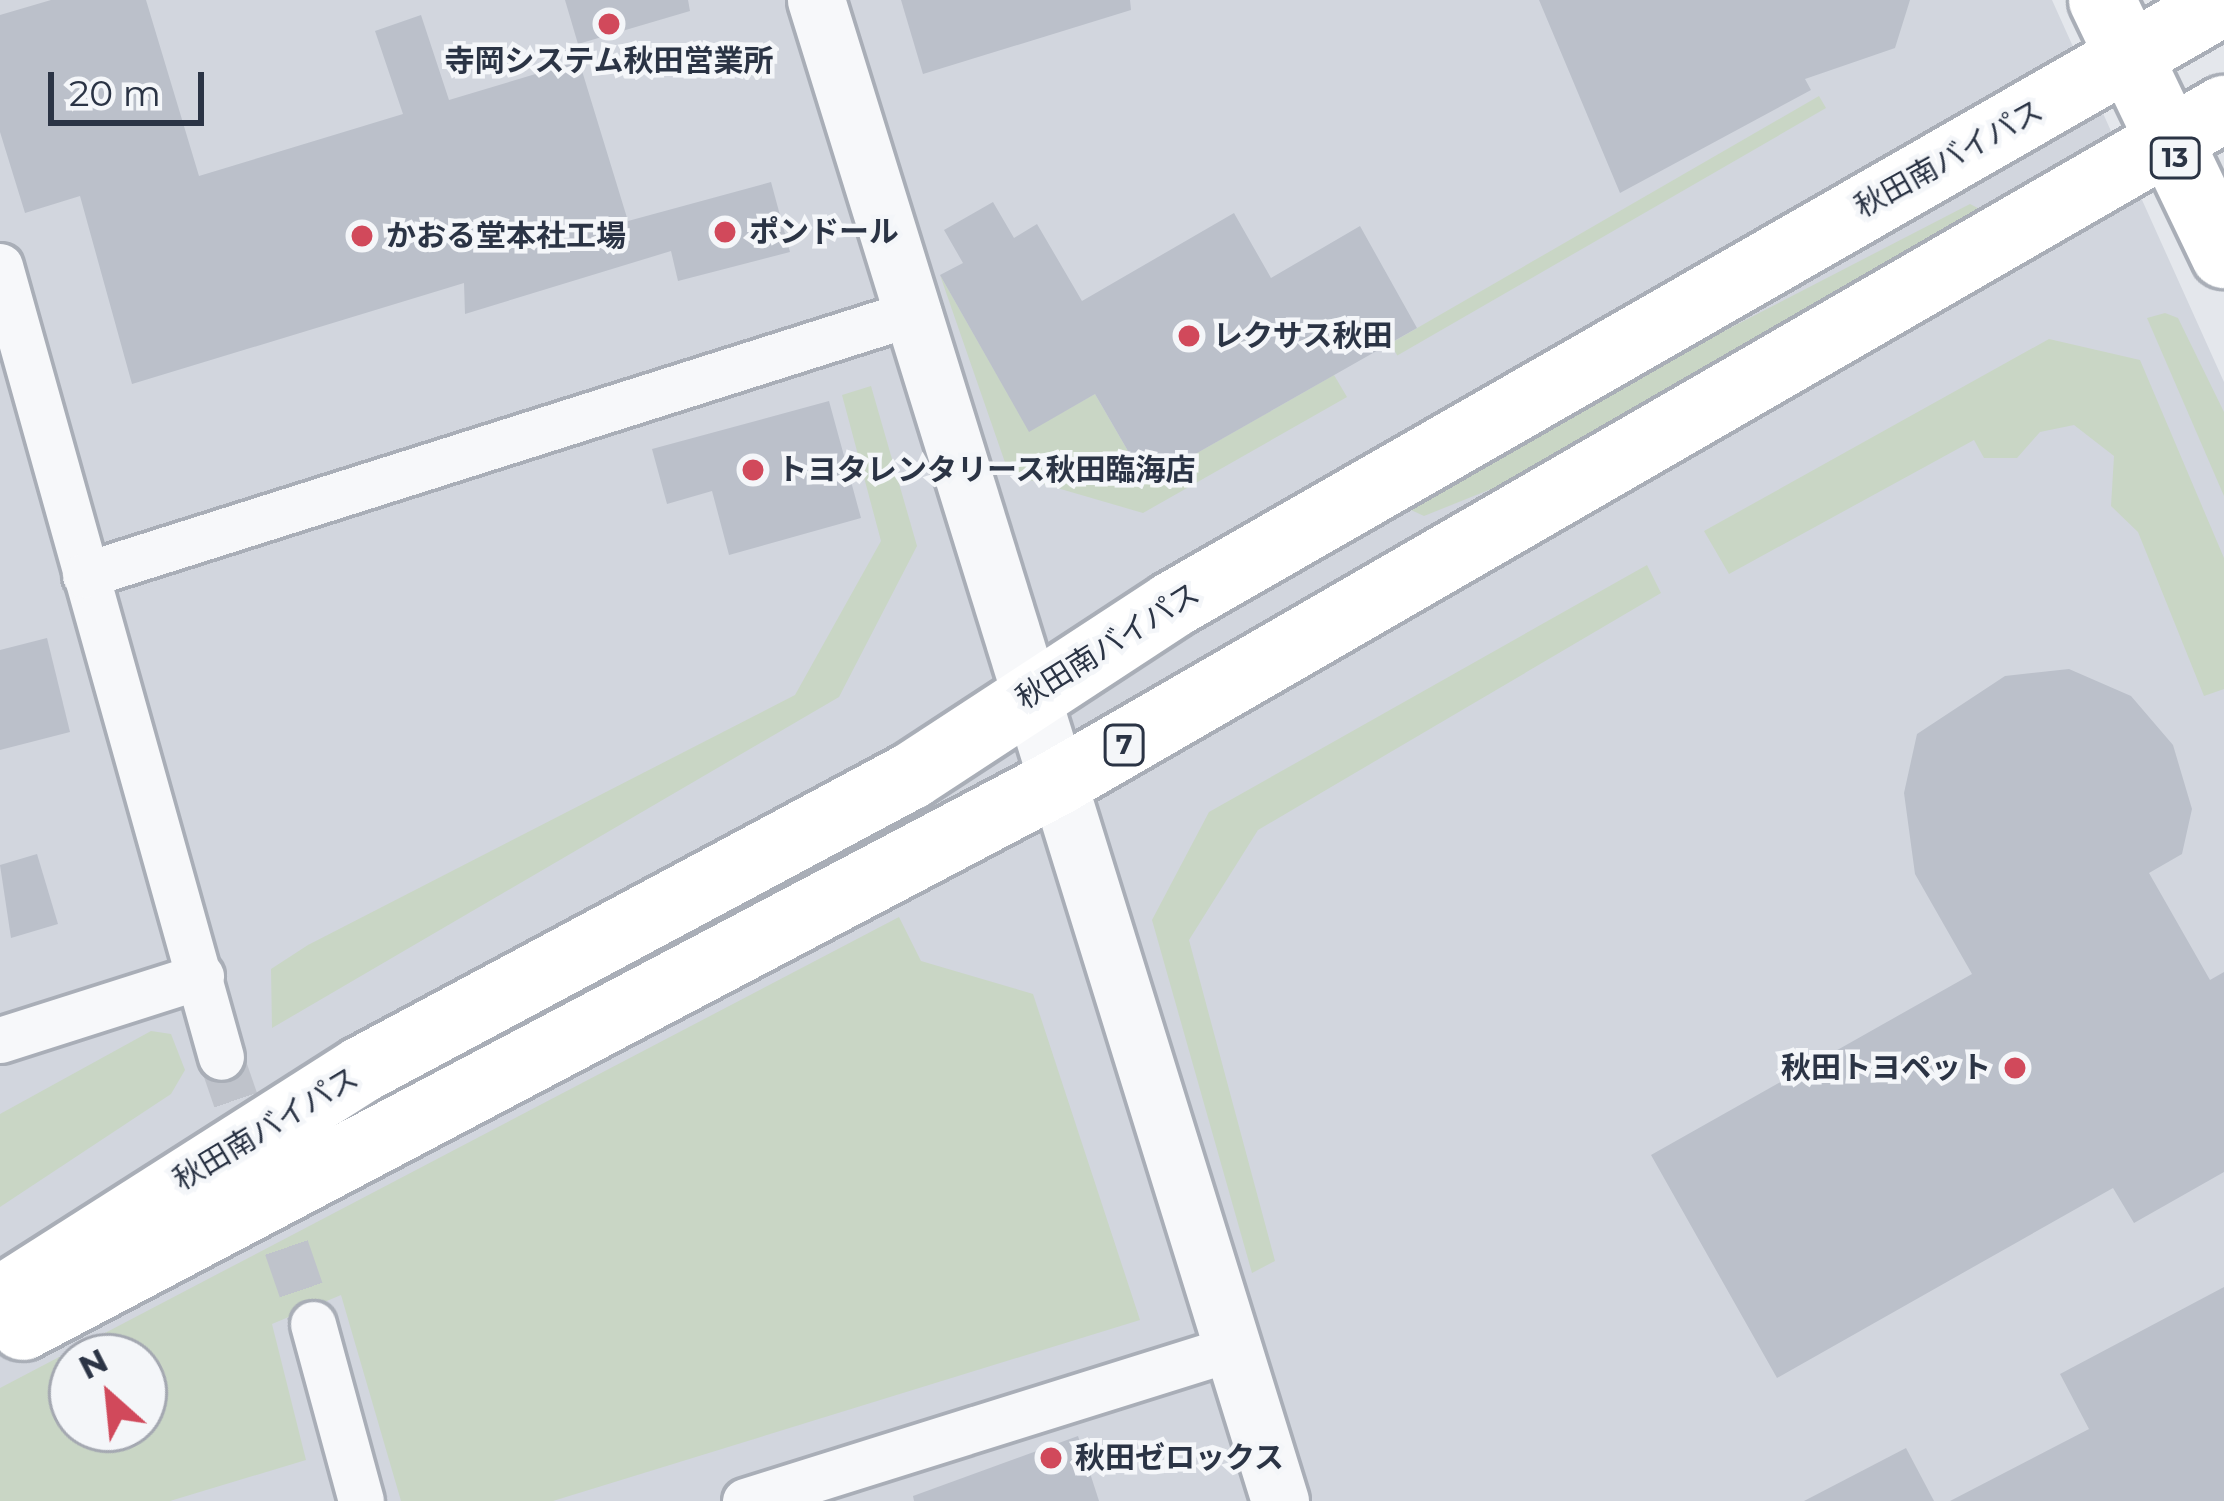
<!DOCTYPE html>
<meta charset="utf-8">
<style>
body{margin:0}
#map{position:relative;width:2224px;height:1501px;overflow:hidden;background:#e4e7ec;font-family:Montserrat,"Noto Sans JP",sans-serif}
div>[style]{position:absolute}
[style*='--x']{left:calc(var(--x)*1px);top:calc(var(--y)*1px);width:calc(var(--w)*1px);rotate:calc(var(--a)*1deg)}
.built>*{inset:0;background:#d2d6de}
.green>*{inset:0;background:#c9d6c5;transform-origin:0 0}
.building>*{inset:0;background:#bbc0ca}
.minor-tunnel>*{height:45px;margin-top:-22.5px;transform-origin:0;background:repeating-linear-gradient(90deg,#bfc3cb 0 45px,transparent 0 67px)}
.roads{filter:drop-shadow(3px 0 #a9aeb7) drop-shadow(-3px 0 #a9aeb7) drop-shadow(0 3px #a9aeb7) drop-shadow(0 -3px #a9aeb7)}
.minor>*{height:45px;margin:-22.5px;padding:0 22.5px;transform-origin:22.5px;border-radius:22.5px;background:#f7f8fa}
.tertiary>*{height:57px;margin:-28.5px;padding:0 28.5px;transform-origin:28.5px;border-radius:28.5px;background:#f7f8fa}
.trunk>*{height:66px;margin:-33px;padding:0 33px;transform-origin:33px;border-radius:33px;background:#fff}
.dots>*{width:33px;height:33px;translate:-50% -50%;box-sizing:border-box;border:6px solid #f4f6f9;border-radius:50%}
span{translate:-50% -50%;white-space:nowrap;text-align:center;line-height:1.15;-webkit-text-stroke:9px #f4f6f9;paint-order:stroke}
.shield-label span{padding:3px 9px;background:#f4f6f9;border:3px solid;border-radius:9px;-webkit-text-stroke-width:0}
.shield-label{font-size:27px;color:#2b3445;font-weight:700}
.poi-label{font-size:30px;color:#2b3445;font-weight:700}
.left{translate:0 -50%;text-align:left}
.right{translate:-100% -50%;text-align:right}
.street-label{font-size:30px;color:#2b3445}
.north{position:absolute;left:48px;top:1333px;width:120px;height:120px;box-sizing:border-box;background:#f4f6f9;border:3px solid #a4a8b1;border-radius:50%;rotate:333deg;font-size:33px;font-weight:700;line-height:48px;text-align:center;color:#2b3445}
.north::after{content:'';display:block;margin:auto;width:42px;height:54px;background:#d1495b;clip-path:polygon(50% 0,100% 100%,50% 72%,0 100%)}
.scale{position:absolute;left:48px;top:72px;width:156px;height:54px;box-sizing:border-box;border:6px solid #2b3445;border-top:0;padding-left:15px;font-size:36px;line-height:42px;white-space:nowrap;color:#2b3445;-webkit-text-stroke:9px #f4f6f9;paint-order:stroke}
</style>
<div id="map">
<div class="built">
<div style="clip-path:polygon(evenodd,0 0,2052px 0,2224px 382px,2224px 1501px,0 1501px,0 0,72px 1357px,144px 1357px,144px 1429px,72px 1429px,72px 1357px)"></div>
</div>
<div class="green">
<div style="left:1819px;top:96px;width:14px;height:495px;rotate:60deg"></div>
<div style="clip-path:polygon(1970px 204px,1995px 217px,1588px 450px,1424px 516px,1411px 510px,1581px 405px)"></div>
<div style="clip-path:polygon(940px 275px,1029px 431px,1095px 394px,1146px 482px,1334px 375px,1347px 397px,1143px 513px,1009px 474px)"></div>
<div style="clip-path:polygon(2165px 313px,2178px 318px,2224px 412px,2224px 496px,2147px 318px)"></div>
<div style="clip-path:polygon(2049px 339px,2140px 360px,2224px 558px,2224px 689px,2204px 696px,2138px 532px,2111px 506px,2114px 456px,2074px 425px,2040px 432px,2017px 458px,1984px 458px,1974px 440px,1729px 574px,1704px 531px)"></div>
<div style="clip-path:polygon(871px 386px,917px 546px,839px 697px,272px 1028px,271px 969px,308px 945px,795px 695px,881px 541px,842px 395px)"></div>
<div style="clip-path:polygon(1647px 565px,1661px 593px,1258px 830px,1189px 940px,1275px 1261px,1252px 1273px,1152px 920px,1209px 812px)"></div>
<div style="clip-path:polygon(evenodd,899px 917px,921px 961px,1033px 994px,1140px 1320px,553px 1501px,401px 1501px,341px 1295px,272px 1324px,306px 1460px,170px 1501px,0 1501px,0 1388px,899px 917px,72px 1357px,144px 1357px,144px 1429px,72px 1429px,72px 1357px)"></div>
<div style="clip-path:polygon(151px 1031px,171px 1034px,185px 1070px,171px 1094px,0 1207px,0 1114px)"></div>
</div>
<div class="building">
<div style="clip-path:polygon(51px 0,146px 0,199px 176px,403px 114px,375px 31px,421px 15px,449px 100px,579px 61px,628px 221px,771px 182px,790px 252px,678px 281px,671px 251px,465px 314px,464px 283px,132px 384px,80px 196px,25px 213px,0 132px,0 15px)"></div>
<div style="clip-path:polygon(565px 0,688px 0,690px 11px,578px 44px)"></div>
<div style="clip-path:polygon(901px 0,1130px 0,1131px 10px,923px 74px)"></div>
<div style="clip-path:polygon(1539px 0,1910px 0,1895px 48px,1805px 79px,1811px 90px,1620px 193px)"></div>
<div style="clip-path:polygon(993px 202px,1014px 238px,1037px 224px,1082px 301px,1234px 213px,1271px 278px,1360px 226px,1417px 328px,1146px 482px,1095px 394px,1029px 432px,940px 275px,963px 263px,944px 230px)"></div>
<div style="clip-path:polygon(829px 401px,861px 518px,729px 555px,712px 491px,667px 504px,652px 449px)"></div>
<div style="clip-path:polygon(47px 638px,70px 732px,0 750px,0 650px)"></div>
<div style="clip-path:polygon(2069px 669px,2131px 696px,2173px 745px,2192px 809px,2182px 854px,2149px 873px,2210px 980px,2224px 972px,2224px 1172px,2134px 1223px,2113px 1188px,1777px 1378px,1651px 1155px,1972px 974px,1915px 874px,1904px 793px,1917px 734px,2005px 676px)"></div>
<div style="clip-path:polygon(37px 854px,58px 924px,11px 938px,0 865px)"></div>
<div style="clip-path:polygon(2224px 1287px,2224px 1501px,1950px 1501px,2089px 1429px,2060px 1374px)"></div>
<div style="clip-path:polygon(1078px 1436px,1099px 1501px,914px 1501px,913px 1496px)"></div>
<div style="clip-path:polygon(1906px 1448px,1934px 1501px,1804px 1501px)"></div>
</div>
<div class="minor-tunnel">
<div style="--x:221;--y:1057;--w:282;--a:71"></div>
</div>
<div class="roads">
<div class="minor">
<div style="--x:0;--y:266;--w:821;--a:74.39"></div>
<div style="--x:85;--y:575;--w:874;--a:-17.58"></div>
<div style="--x:0;--y:1040;--w:211;--a:-17.7"></div>
<div style="--x:313;--y:1324;--w:183;--a:74.8"></div>
<div style="--x:745;--y:1501;--w:511;--a:-17.41"></div>
</div>
<div class="tertiary">
<div style="--x:816;--y:0;--w:1571;--a:72.82"></div>
</div>
<div class="trunk">
<div style="--x:2102;--y:0;--w:283;--a:64.4"></div>
<div style="--x:0;--y:1300;--w:428;--a:-32.5"></div>
<div style="--x:361;--y:1070;--w:624;--a:-28.13"></div>
<div style="--x:911;--y:776;--w:312;--a:-33.2"></div>
<div style="--x:1172;--y:605;--w:1213;--a:-29.82"></div>
<div style="--x:23;--y:1327;--w:1167;--a:-27.77"></div>
<div style="--x:1056;--y:783;--w:1349;--a:-29.99"></div>
</div>
</div>
<div class="dots">
<div style="left:609px;top:24px;background:#d1495b"></div>
<div style="left:725px;top:232px;background:#d1495b"></div>
<div style="left:362px;top:236px;background:#d1495b"></div>
<div style="left:1189px;top:336px;background:#d1495b"></div>
<div style="left:753px;top:470px;background:#d1495b"></div>
<div style="left:2015px;top:1068px;background:#d1495b"></div>
<div style="left:1051px;top:1458px;background:#d1495b"></div>
</div>
<div class="shield-label">
<span style="left:2175px;top:158px">13</span>
<span style="left:1124px;top:745px">7</span>
</div>
<div class="poi-label">
<span style="left:609px;top:61px">寺岡システム秋田営業所</span>
<span class="left" style="left:749px;top:232px">ポンドール</span>
<span class="left" style="left:386px;top:236px">かおる堂本社工場</span>
<span class="left" style="left:1213px;top:336px">レクサス秋田</span>
<span class="left" style="left:777px;top:470px">トヨタレンタリース秋田臨海店</span>
<span class="right" style="left:1991px;top:1068px">秋田トヨペット</span>
<span class="left" style="left:1075px;top:1458px">秋田ゼロックス</span>
</div>
<div class="street-label">
<span style="left:1949px;top:159px;rotate:-29deg">秋田南バイパス</span>
<span style="left:1108px;top:646px;rotate:-32deg">秋田南バイパス</span>
<span style="left:266px;top:1129px;rotate:-31deg">秋田南バイパス</span>
</div>
<div class="north">N</div>
<div class="scale">20 m</div>
</div>
